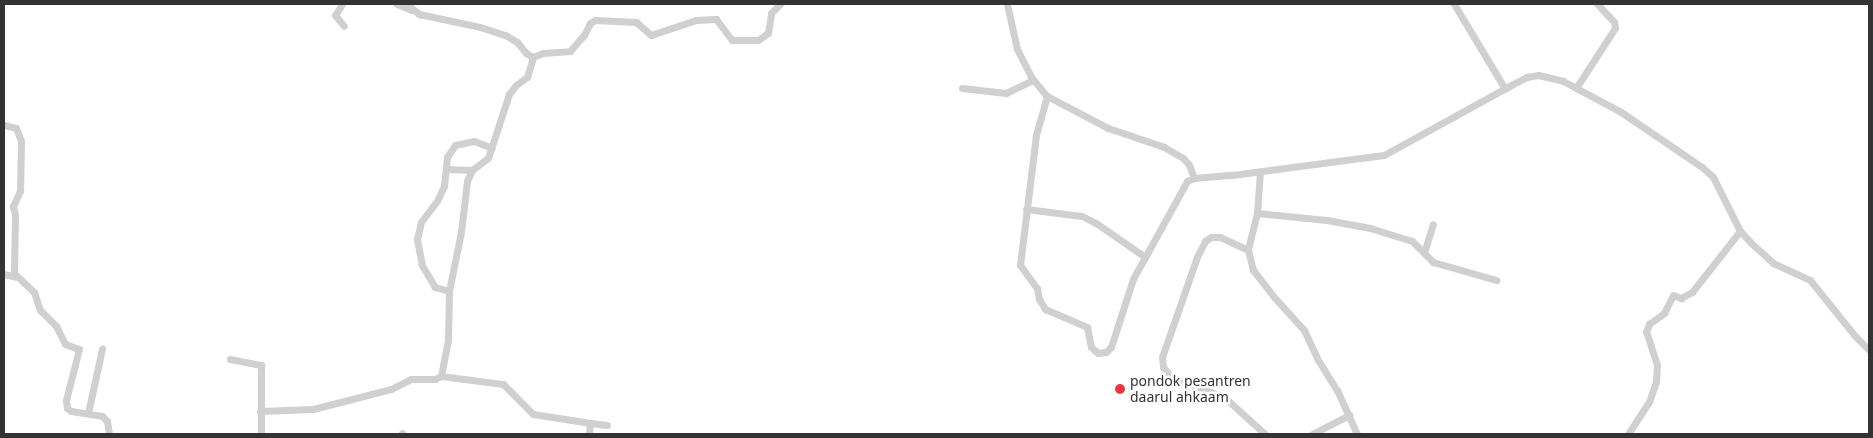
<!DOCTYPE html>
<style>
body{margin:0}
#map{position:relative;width:1873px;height:438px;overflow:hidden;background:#fff;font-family:"Noto Sans",sans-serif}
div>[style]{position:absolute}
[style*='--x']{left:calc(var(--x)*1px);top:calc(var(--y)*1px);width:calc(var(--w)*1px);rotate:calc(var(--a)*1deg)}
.minor>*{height:7px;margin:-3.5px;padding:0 3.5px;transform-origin:3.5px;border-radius:3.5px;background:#d0d0d0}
.dots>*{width:14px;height:14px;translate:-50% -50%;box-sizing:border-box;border:2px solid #fff;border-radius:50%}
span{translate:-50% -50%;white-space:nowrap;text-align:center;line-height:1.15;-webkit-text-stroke:5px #fff;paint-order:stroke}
.poi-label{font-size:14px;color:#333}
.left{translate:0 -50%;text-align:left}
.frame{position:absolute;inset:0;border:5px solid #333;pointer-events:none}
</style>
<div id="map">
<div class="minor">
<div style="--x:342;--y:4;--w:13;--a:122"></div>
<div style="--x:335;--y:15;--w:14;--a:51"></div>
<div style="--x:397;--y:4;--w:15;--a:23"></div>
<div style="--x:407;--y:4;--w:16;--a:40"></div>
<div style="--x:419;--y:14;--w:62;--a:12"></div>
<div style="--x:480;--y:27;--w:28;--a:18"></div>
<div style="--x:507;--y:36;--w:12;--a:31"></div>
<div style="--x:517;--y:42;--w:14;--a:51"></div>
<div style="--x:526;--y:53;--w:8;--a:30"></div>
<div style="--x:533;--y:57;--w:11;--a:-22"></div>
<div style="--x:543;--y:53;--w:27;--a:-4"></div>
<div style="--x:570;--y:51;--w:21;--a:-49"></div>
<div style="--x:584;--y:35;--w:13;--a:-63"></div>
<div style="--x:590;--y:23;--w:6;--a:-31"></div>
<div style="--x:595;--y:20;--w:41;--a:2.8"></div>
<div style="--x:636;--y:22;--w:20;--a:41"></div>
<div style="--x:651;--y:35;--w:47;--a:-18.4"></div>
<div style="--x:696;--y:20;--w:20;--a:-3"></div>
<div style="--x:716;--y:19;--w:26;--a:53"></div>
<div style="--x:732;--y:40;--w:26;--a:0"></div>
<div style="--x:758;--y:40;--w:12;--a:-35"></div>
<div style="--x:768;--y:33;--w:20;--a:-81"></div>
<div style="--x:771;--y:13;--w:13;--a:-45"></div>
<div style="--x:1007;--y:4;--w:46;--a:77.5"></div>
<div style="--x:1017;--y:49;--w:31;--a:63"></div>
<div style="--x:1031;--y:77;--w:25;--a:50"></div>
<div style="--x:1047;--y:96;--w:41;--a:105.8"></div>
<div style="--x:1036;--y:135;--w:131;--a:97"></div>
<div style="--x:1020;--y:265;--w:29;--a:54"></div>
<div style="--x:1037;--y:288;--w:11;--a:80"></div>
<div style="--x:1039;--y:299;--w:12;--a:59"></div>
<div style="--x:1045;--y:309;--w:46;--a:23.2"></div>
<div style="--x:1087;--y:327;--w:20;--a:79"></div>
<div style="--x:1091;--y:347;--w:9;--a:41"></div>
<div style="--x:1098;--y:353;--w:8;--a:-7"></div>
<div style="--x:1106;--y:352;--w:7;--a:-45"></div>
<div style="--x:1111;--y:347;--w:71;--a:-72.1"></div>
<div style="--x:1133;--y:279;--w:112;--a:-61.1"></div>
<div style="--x:1187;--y:181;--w:8;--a:-23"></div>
<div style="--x:1194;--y:178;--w:38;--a:-5"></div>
<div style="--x:1232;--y:175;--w:153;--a:-7.5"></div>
<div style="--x:1384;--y:155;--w:147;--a:-28.8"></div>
<div style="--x:1513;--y:84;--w:16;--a:-27"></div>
<div style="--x:1527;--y:77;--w:11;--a:-10"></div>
<div style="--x:1538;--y:75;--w:26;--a:13"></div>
<div style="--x:1563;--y:81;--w:66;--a:28.1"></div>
<div style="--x:1621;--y:112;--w:98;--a:34.2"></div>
<div style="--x:1702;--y:167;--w:15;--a:42"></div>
<div style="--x:1713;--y:177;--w:60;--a:63.4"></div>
<div style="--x:1740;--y:231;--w:16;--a:47"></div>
<div style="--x:1751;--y:243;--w:30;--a:42"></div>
<div style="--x:1773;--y:263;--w:41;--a:24.7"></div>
<div style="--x:1810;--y:280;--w:72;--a:51.2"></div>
<div style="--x:1855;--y:336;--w:20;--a:45"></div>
<div style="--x:1454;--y:4;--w:99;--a:59"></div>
<div style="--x:962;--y:88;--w:44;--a:6.5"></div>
<div style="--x:1006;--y:93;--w:30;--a:-26"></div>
<div style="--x:1576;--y:88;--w:72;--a:-57"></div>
<div style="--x:1615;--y:28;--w:6;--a:-99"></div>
<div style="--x:1614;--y:22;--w:25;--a:-133"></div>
<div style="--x:1047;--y:96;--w:69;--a:27.7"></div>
<div style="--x:1108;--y:128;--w:59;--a:18.7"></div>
<div style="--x:1164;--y:147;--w:22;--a:30"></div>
<div style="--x:1183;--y:158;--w:9;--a:49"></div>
<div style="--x:1189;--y:165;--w:14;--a:69"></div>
<div style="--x:4;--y:125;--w:12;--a:14"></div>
<div style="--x:16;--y:128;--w:14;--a:69"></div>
<div style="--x:21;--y:141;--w:50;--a:91.1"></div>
<div style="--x:20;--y:191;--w:17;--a:115"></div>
<div style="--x:13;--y:206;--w:9;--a:77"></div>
<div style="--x:15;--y:215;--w:58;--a:91"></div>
<div style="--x:14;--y:273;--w:28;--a:44"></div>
<div style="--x:34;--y:292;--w:19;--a:72"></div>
<div style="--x:40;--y:310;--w:23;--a:45"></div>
<div style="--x:56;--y:326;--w:20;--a:63"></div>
<div style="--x:65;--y:344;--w:15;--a:20"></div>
<div style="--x:79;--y:349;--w:53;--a:104.3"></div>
<div style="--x:66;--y:400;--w:8;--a:83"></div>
<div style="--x:67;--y:408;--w:5;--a:37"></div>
<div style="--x:71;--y:411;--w:31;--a:9"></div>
<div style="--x:102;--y:416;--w:7;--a:45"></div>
<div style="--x:107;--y:421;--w:13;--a:81"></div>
<div style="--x:446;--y:169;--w:26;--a:2"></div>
<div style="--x:1260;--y:172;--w:41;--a:94.2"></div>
<div style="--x:1257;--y:213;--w:38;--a:104"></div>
<div style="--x:1248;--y:250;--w:21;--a:76"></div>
<div style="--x:1253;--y:270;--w:34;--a:52"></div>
<div style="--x:1274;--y:297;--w:45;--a:47.7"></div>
<div style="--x:1304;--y:330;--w:33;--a:65"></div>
<div style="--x:1318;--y:360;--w:36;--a:58"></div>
<div style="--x:1337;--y:390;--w:48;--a:65.6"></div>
<div style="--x:1026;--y:209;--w:56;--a:7.1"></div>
<div style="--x:1082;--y:216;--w:16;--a:27"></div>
<div style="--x:1096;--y:223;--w:60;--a:34.8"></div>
<div style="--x:1257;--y:213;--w:70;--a:5.7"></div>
<div style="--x:1327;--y:220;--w:44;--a:10.5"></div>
<div style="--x:1370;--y:228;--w:44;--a:17.2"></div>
<div style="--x:1412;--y:241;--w:30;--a:45"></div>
<div style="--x:1433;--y:262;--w:66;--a:15.9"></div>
<div style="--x:1248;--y:250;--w:31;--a:-155"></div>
<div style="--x:1220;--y:237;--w:9;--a:180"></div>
<div style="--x:1211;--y:237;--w:7;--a:146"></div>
<div style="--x:1205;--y:241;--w:18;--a:117"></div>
<div style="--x:1197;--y:257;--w:106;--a:109.3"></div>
<div style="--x:1162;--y:357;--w:10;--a:84"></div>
<div style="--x:1163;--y:367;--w:11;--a:52"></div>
<div style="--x:1170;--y:376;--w:58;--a:21.3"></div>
<div style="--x:1224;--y:397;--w:55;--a:42.1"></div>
<div style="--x:1424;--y:253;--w:30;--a:-73"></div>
<div style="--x:4;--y:274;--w:12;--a:14"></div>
<div style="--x:449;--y:291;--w:15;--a:-164"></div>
<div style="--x:435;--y:287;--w:26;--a:-121"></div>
<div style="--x:422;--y:265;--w:26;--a:-101"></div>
<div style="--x:417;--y:239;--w:17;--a:-77"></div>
<div style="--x:421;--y:222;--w:26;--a:-53"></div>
<div style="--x:437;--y:201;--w:17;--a:-65"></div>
<div style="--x:444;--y:186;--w:29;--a:-84"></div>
<div style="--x:447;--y:157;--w:14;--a:-56"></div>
<div style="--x:455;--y:145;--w:19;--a:-12"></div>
<div style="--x:474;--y:141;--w:19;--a:21"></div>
<div style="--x:230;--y:359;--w:32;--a:11"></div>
<div style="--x:261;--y:365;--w:69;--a:90"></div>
<div style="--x:441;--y:376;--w:63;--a:7.4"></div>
<div style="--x:503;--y:384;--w:42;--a:45"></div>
<div style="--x:533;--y:414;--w:58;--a:9"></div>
<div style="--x:590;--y:423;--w:11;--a:95"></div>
<div style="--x:260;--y:411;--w:53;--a:-2.2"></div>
<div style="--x:313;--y:409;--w:81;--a:-14.4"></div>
<div style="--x:391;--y:389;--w:22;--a:-27"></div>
<div style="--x:411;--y:379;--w:24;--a:0"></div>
<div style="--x:435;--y:379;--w:7;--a:-27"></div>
<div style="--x:441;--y:376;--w:38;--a:-79"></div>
<div style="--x:448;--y:339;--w:48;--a:-88.8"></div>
<div style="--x:449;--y:291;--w:60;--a:-78.5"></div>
<div style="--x:461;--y:232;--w:51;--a:-83.3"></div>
<div style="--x:467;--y:181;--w:12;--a:-66"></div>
<div style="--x:472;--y:170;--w:20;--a:-37"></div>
<div style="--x:488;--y:158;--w:67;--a:-71.8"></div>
<div style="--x:509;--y:94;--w:11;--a:-52"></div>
<div style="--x:516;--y:85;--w:14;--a:-36"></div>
<div style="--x:527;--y:77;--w:21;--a:-73"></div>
<div style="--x:88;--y:413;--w:66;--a:-77.7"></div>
<div style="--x:590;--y:423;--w:17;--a:7"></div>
<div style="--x:402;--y:433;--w:1;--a:90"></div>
<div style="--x:1312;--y:434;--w:42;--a:-27.2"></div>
<div style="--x:1628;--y:434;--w:38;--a:-57"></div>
<div style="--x:1649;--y:402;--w:21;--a:-71"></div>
<div style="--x:1656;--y:382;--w:17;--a:-87"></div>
<div style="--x:1657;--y:365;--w:35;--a:-108"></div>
<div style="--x:1646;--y:332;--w:9;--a:-69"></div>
<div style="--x:1649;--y:324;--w:19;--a:-36"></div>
<div style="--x:1664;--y:313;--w:20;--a:-63"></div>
<div style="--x:1673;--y:295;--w:9;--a:21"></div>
<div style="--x:1681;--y:298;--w:13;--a:-29"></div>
<div style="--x:1692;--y:292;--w:78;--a:-51.8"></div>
</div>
<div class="dots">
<div style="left:1120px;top:389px;background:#e63946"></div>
</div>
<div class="poi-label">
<span class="left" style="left:1130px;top:389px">pondok pesantren<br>daarul ahkaam</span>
</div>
<div class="frame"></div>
</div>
